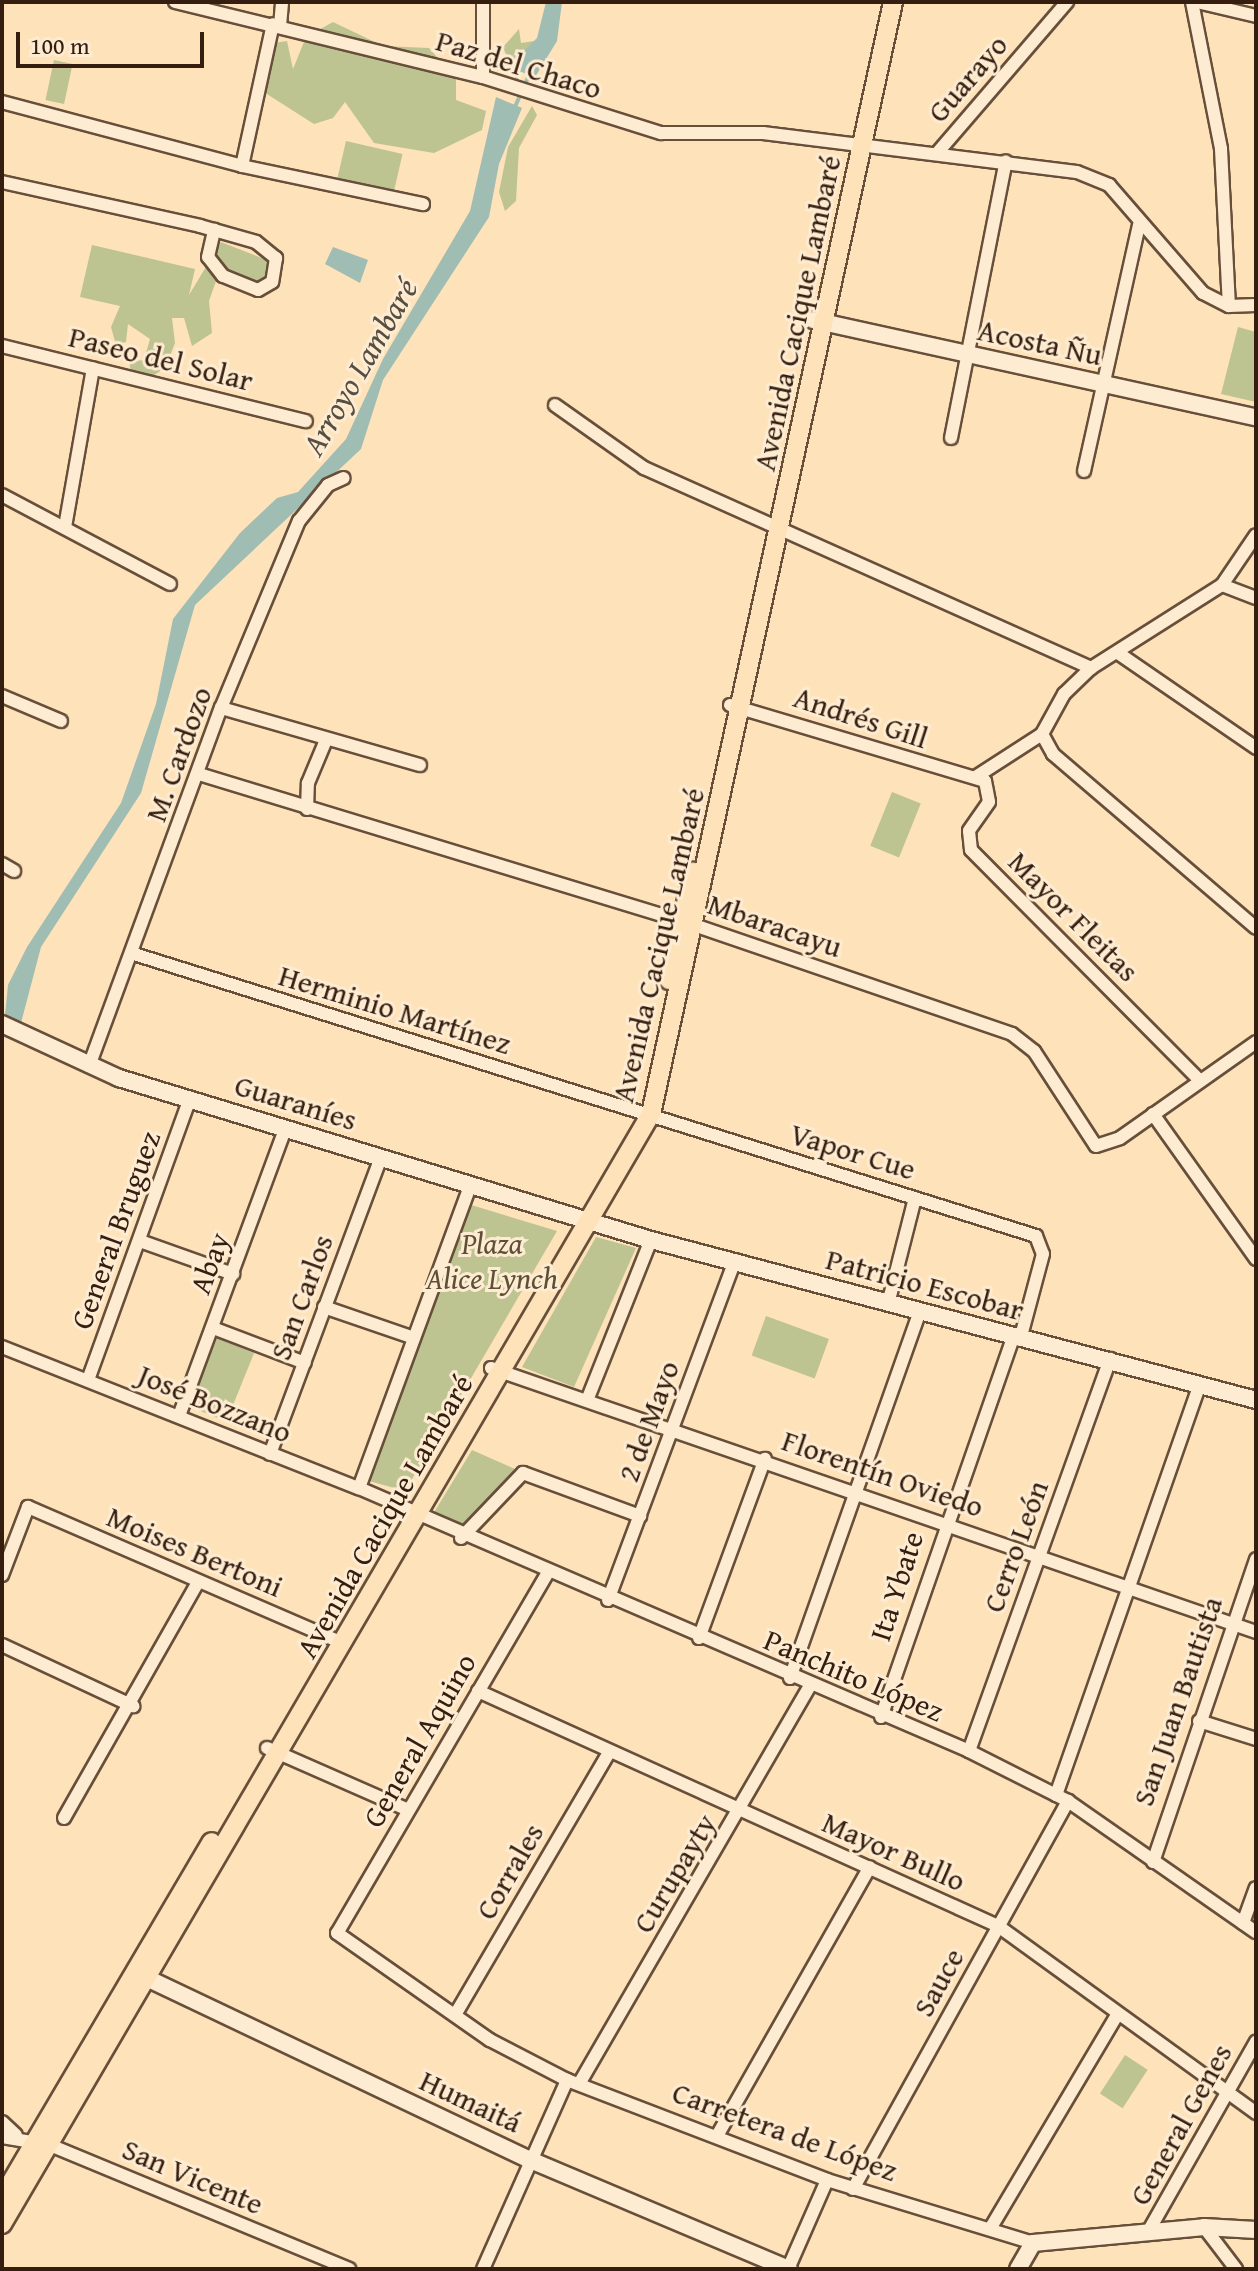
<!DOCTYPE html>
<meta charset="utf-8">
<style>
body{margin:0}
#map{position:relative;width:1258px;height:2271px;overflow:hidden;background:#fee2ba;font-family:"Gentium Book Plus",serif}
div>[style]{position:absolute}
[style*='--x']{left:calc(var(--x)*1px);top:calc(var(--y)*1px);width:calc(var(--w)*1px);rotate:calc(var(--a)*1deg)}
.green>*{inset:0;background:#bdc491;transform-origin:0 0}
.water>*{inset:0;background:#a0bdb3}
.stream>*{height:4px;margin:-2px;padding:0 2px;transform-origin:2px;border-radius:2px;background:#a0bdb3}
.roads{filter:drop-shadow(2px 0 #674f3a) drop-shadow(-2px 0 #674f3a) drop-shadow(0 2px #674f3a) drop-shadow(0 -2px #674f3a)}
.street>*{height:12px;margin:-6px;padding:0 6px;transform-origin:6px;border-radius:6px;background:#feecd2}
.secondary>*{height:16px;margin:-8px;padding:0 8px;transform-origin:8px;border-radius:8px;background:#feecd2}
.primary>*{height:18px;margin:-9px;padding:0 9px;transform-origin:9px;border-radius:9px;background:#fee2ba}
span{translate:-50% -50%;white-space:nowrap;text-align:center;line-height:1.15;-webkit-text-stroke:6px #feecd2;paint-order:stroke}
.street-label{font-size:30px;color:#351e10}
.park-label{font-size:30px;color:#5e5037;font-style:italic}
.water-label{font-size:32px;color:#554e41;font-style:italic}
.frame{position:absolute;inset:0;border:4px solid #351e10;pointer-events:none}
.scale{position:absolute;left:16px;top:32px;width:188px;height:36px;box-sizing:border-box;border:4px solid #351e10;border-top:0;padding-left:10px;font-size:24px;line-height:28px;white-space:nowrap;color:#351e10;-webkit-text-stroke:6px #feecd2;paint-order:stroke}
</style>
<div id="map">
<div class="green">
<div style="clip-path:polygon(333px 22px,383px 46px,429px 48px,456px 79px,456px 100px,486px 111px,482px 130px,434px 153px,374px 143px,345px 102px,333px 118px,314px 124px,259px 89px,253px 78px,262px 45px,287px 41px,293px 69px,306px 37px)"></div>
<div style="clip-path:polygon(519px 29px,521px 43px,534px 41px,517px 82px,503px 47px)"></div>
<div style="left:54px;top:60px;width:19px;height:41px;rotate:12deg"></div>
<div style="clip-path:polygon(532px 106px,537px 115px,519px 148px,516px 201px,505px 211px,499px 192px,508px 147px)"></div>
<div style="left:346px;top:141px;width:58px;height:39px;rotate:13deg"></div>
<div style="clip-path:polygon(221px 242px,267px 260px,271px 274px,262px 287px,220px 270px,209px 301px,212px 333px,192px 346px,184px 318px,172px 318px,175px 343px,165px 368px,151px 377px,131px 372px,129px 362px,144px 360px,150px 339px,128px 324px,126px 342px,116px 345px,111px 327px,120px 306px,80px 297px,92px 245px,195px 269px,189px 295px)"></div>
<div style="clip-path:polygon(1238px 327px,1256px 332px,1256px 402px,1221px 394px)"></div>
<div style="left:892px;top:792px;width:31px;height:58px;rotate:22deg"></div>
<div style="clip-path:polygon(468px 1204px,557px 1231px,405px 1491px,369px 1481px)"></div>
<div style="clip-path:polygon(596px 1237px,636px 1248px,574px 1387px,522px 1367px)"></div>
<div style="left:766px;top:1316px;width:67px;height:42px;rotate:20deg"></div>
<div style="left:217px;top:1338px;width:40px;height:74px;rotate:22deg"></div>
<div style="clip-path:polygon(472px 1450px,515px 1469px,460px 1528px,433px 1514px)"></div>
<div style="left:1125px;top:2055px;width:27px;height:46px;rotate:33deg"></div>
</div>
<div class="water">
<div style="clip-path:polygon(546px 2px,562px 2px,557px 41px,535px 77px,508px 67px,537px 38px)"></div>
<div style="clip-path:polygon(496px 97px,522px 108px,499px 164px,489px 217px,383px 380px,361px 449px,195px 605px,141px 793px,41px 947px,21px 1023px,5px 1015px,8px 985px,27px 947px,121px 803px,156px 704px,173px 619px,240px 533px,277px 498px,298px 492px,346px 439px,383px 359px,470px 211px)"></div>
<div style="clip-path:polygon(333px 247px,368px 260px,360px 283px,325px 264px)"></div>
</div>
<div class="stream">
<div style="--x:514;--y:109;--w:39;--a:-66"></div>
</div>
<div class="roads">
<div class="street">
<div style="--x:175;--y:2;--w:317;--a:13.7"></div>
<div style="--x:483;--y:77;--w:187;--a:17.5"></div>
<div style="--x:661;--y:133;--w:102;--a:0"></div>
<div style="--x:763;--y:133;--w:316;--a:7.1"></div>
<div style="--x:1077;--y:172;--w:35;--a:22"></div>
<div style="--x:1109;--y:185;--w:143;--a:49"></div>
<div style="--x:1203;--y:293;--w:29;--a:27"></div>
<div style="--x:1229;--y:306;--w:27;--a:-2"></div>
<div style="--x:1192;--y:2;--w:150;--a:78.8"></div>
<div style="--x:1221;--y:149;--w:157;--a:87.1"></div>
<div style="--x:1197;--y:2;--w:61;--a:13.3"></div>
<div style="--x:280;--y:26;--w:24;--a:-85"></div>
<div style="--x:483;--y:77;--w:75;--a:-90"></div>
<div style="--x:2;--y:102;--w:248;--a:14.9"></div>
<div style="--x:242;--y:166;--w:185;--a:11.9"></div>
<div style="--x:938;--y:152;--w:198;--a:-49.3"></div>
<div style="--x:242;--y:166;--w:145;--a:-77.7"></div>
<div style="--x:2;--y:182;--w:203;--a:12.5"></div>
<div style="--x:200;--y:226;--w:58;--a:15.9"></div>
<div style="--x:256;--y:242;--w:26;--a:39"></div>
<div style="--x:276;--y:258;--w:24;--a:99"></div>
<div style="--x:272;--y:282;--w:16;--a:150"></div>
<div style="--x:258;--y:290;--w:38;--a:-158"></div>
<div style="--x:223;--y:276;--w:24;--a:-128"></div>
<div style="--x:208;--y:257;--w:28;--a:-77"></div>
<div style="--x:2;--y:346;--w:313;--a:13.9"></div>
<div style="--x:555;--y:405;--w:109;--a:35.3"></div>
<div style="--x:644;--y:468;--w:490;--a:24.1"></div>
<div style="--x:951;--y:438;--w:282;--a:-78.8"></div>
<div style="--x:1084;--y:471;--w:252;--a:-77.4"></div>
<div style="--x:2;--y:495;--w:190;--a:27.9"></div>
<div style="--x:65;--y:527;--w:161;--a:-80"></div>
<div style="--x:1222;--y:585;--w:36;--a:21"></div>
<div style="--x:1118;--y:653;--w:168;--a:34.5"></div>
<div style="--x:2;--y:696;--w:64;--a:23"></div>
<div style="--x:730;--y:705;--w:266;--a:16.6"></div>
<div style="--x:985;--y:781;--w:21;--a:79"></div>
<div style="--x:989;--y:802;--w:35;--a:125"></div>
<div style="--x:969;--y:831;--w:19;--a:84"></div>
<div style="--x:971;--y:850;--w:325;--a:45.2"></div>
<div style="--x:221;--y:708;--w:207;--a:16"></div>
<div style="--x:1042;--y:734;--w:23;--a:61"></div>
<div style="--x:1053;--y:754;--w:267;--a:40.6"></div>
<div style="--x:199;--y:774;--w:518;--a:16.96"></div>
<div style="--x:694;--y:925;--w:336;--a:18.9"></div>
<div style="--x:1012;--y:1034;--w:28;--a:38"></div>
<div style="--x:1034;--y:1051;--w:113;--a:56.9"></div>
<div style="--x:1096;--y:1146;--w:25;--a:-18"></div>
<div style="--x:1120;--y:1138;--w:166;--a:-35.2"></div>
<div style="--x:977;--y:776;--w:77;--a:-32.9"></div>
<div style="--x:1042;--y:734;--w:46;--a:-61.2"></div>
<div style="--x:1064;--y:694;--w:37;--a:-44"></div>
<div style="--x:1091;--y:668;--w:155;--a:-32.4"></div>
<div style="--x:1222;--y:585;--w:60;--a:-55.8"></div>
<div style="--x:307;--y:809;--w:26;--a:-88"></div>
<div style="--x:308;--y:783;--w:47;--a:-67.3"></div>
<div style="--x:2;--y:864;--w:14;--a:30"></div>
<div style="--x:134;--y:954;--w:945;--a:17.36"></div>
<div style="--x:1036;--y:1236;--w:19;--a:69"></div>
<div style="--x:1043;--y:1254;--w:89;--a:105"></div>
<div style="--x:89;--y:1066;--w:382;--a:-69.8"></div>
<div style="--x:221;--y:708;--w:203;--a:-67.4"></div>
<div style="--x:299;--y:521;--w:46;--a:-51.1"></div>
<div style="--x:328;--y:485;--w:17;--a:-24"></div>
<div style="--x:1153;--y:1114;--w:178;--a:54.6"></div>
<div style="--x:140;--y:1241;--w:99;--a:19.5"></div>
<div style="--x:888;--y:1304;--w:109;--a:-75.7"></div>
<div style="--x:324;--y:1307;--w:95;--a:19"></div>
<div style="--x:213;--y:1328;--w:98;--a:20.8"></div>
<div style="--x:2;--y:1347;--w:384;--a:21.6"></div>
<div style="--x:359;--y:1488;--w:664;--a:23.32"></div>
<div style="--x:969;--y:1751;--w:111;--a:26.8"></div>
<div style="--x:1068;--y:1801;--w:229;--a:34.9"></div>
<div style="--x:491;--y:1368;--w:809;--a:19.04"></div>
<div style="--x:88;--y:1380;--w:300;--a:-70.1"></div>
<div style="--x:588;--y:1398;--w:170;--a:-68.3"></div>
<div style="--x:179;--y:1416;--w:308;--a:-69.7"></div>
<div style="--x:270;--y:1454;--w:317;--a:-69.5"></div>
<div style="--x:359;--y:1488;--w:324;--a:-69.8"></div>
<div style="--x:461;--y:1538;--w:90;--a:-46.4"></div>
<div style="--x:523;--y:1473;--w:125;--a:20.2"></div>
<div style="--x:547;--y:1574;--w:416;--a:120.3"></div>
<div style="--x:337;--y:1933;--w:187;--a:35"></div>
<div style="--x:490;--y:2040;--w:87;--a:27.5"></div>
<div style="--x:567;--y:2080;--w:279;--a:21"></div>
<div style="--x:827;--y:2180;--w:215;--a:17"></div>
<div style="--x:2;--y:1575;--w:73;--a:-69.1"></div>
<div style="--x:28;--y:1507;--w:342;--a:23.4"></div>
<div style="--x:608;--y:1600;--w:363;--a:-69.5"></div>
<div style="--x:699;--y:1638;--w:191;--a:-69.8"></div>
<div style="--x:2;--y:1645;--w:145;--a:25"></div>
<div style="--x:790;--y:1678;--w:386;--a:-70.5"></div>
<div style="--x:478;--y:1691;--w:571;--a:24.32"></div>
<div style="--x:998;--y:1926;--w:319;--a:35.9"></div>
<div style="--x:881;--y:1717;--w:401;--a:-70.8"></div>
<div style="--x:1199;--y:1721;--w:60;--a:17.5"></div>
<div style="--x:267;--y:1748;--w:154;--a:23.7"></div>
<div style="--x:969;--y:1751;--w:417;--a:-70.2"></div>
<div style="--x:1056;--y:1795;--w:436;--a:-70.7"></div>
<div style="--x:64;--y:1818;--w:271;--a:-60.4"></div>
<div style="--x:1153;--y:1862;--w:320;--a:-71.2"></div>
<div style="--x:1243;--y:1923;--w:37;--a:-70"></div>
<div style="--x:455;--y:2015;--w:303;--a:-59.6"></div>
<div style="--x:579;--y:2084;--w:461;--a:-59.9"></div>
<div style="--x:2;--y:2122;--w:19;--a:43"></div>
<div style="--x:717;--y:2136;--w:309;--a:-60.4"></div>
<div style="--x:2;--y:2137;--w:49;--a:9.5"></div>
<div style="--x:50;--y:2145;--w:324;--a:22.5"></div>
<div style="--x:853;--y:2189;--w:444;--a:-61"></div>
<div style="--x:1204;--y:2227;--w:53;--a:52.7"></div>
<div style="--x:990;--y:2229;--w:249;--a:-59.3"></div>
<div style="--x:1148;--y:2232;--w:219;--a:-60.4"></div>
<div style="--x:483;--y:2269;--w:207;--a:-66"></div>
<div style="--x:788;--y:2269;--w:97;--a:-66.3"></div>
</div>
<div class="secondary">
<div style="--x:813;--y:320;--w:453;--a:12.4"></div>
<div style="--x:2;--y:1024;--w:129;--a:24.8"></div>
<div style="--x:119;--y:1078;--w:556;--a:16.94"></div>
<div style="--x:651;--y:1240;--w:626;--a:14.81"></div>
<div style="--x:136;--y:1973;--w:434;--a:25.4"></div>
<div style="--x:528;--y:2159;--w:283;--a:22.9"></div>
<div style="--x:1018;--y:2269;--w:30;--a:-60"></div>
<div style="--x:1033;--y:2243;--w:172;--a:-5.3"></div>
<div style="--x:1204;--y:2227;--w:52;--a:3.3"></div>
</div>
<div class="primary">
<div style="--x:669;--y:980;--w:111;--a:-77.5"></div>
<div style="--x:2;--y:2198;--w:413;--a:-59.5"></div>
<div style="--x:2;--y:2224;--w:1286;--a:-59.69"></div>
<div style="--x:651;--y:1114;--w:1138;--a:-77.72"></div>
</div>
</div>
<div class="street-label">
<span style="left:519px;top:64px;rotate:17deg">Paz del Chaco</span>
<span style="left:967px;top:78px;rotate:-49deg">Guarayo</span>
<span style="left:797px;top:313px;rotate:-78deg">Avenida Cacique Lambaré</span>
<span style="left:1040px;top:342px;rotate:12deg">Acosta Ñu</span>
<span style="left:161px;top:358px;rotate:14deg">Paseo del Solar</span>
<span style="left:861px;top:717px;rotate:18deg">Andrés Gill</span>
<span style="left:178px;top:754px;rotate:-70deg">M. Cardozo</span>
<span style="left:1074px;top:916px;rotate:45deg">Mayor Fleitas</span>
<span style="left:775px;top:925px;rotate:19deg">Mbaracayu</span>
<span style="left:658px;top:945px;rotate:-77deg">Avenida Cacique Lambaré</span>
<span style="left:395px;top:1009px;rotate:17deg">Herminio Martínez</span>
<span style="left:296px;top:1102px;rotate:17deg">Guaraníes</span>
<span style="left:853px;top:1151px;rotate:17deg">Vapor Cue</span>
<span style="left:115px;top:1230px;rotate:-70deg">General Bruguez</span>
<span style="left:209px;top:1263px;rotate:-70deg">Abay</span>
<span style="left:925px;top:1284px;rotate:15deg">Patricio Escobar</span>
<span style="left:301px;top:1297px;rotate:-70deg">San Carlos</span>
<span style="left:215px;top:1403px;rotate:22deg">José Bozzano</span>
<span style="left:648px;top:1421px;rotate:-70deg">2 de Mayo</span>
<span style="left:883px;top:1473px;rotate:19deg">Florentín Oviedo</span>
<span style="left:384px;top:1516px;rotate:-60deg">Avenida Cacique Lambaré</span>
<span style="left:1015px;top:1546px;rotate:-70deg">Cerro León</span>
<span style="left:195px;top:1551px;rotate:23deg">Moises Bertoni</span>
<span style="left:896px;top:1586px;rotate:-72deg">Ita Ybate</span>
<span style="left:854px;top:1675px;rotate:23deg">Panchito López</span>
<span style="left:1177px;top:1701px;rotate:-71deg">San Juan Bautista</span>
<span style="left:419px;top:1740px;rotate:-60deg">General Aquino</span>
<span style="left:894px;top:1851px;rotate:24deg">Mayor Bullo</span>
<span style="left:509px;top:1871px;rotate:-60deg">Corrales</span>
<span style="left:674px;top:1873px;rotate:-59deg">Curupayty</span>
<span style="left:938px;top:1982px;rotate:-61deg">Sauce</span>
<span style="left:471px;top:2101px;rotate:25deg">Humaitá</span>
<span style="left:1180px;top:2124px;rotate:-61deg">General Genes</span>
<span style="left:785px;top:2131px;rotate:20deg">Carretera de López</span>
<span style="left:193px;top:2176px;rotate:23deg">San Vicente</span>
</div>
<div class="park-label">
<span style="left:492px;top:1260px">Plaza<br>Alice Lynch</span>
</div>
<div class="water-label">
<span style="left:360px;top:367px;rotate:-60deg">Arroyo Lambaré</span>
</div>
<div class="frame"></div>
<div class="scale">100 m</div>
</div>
